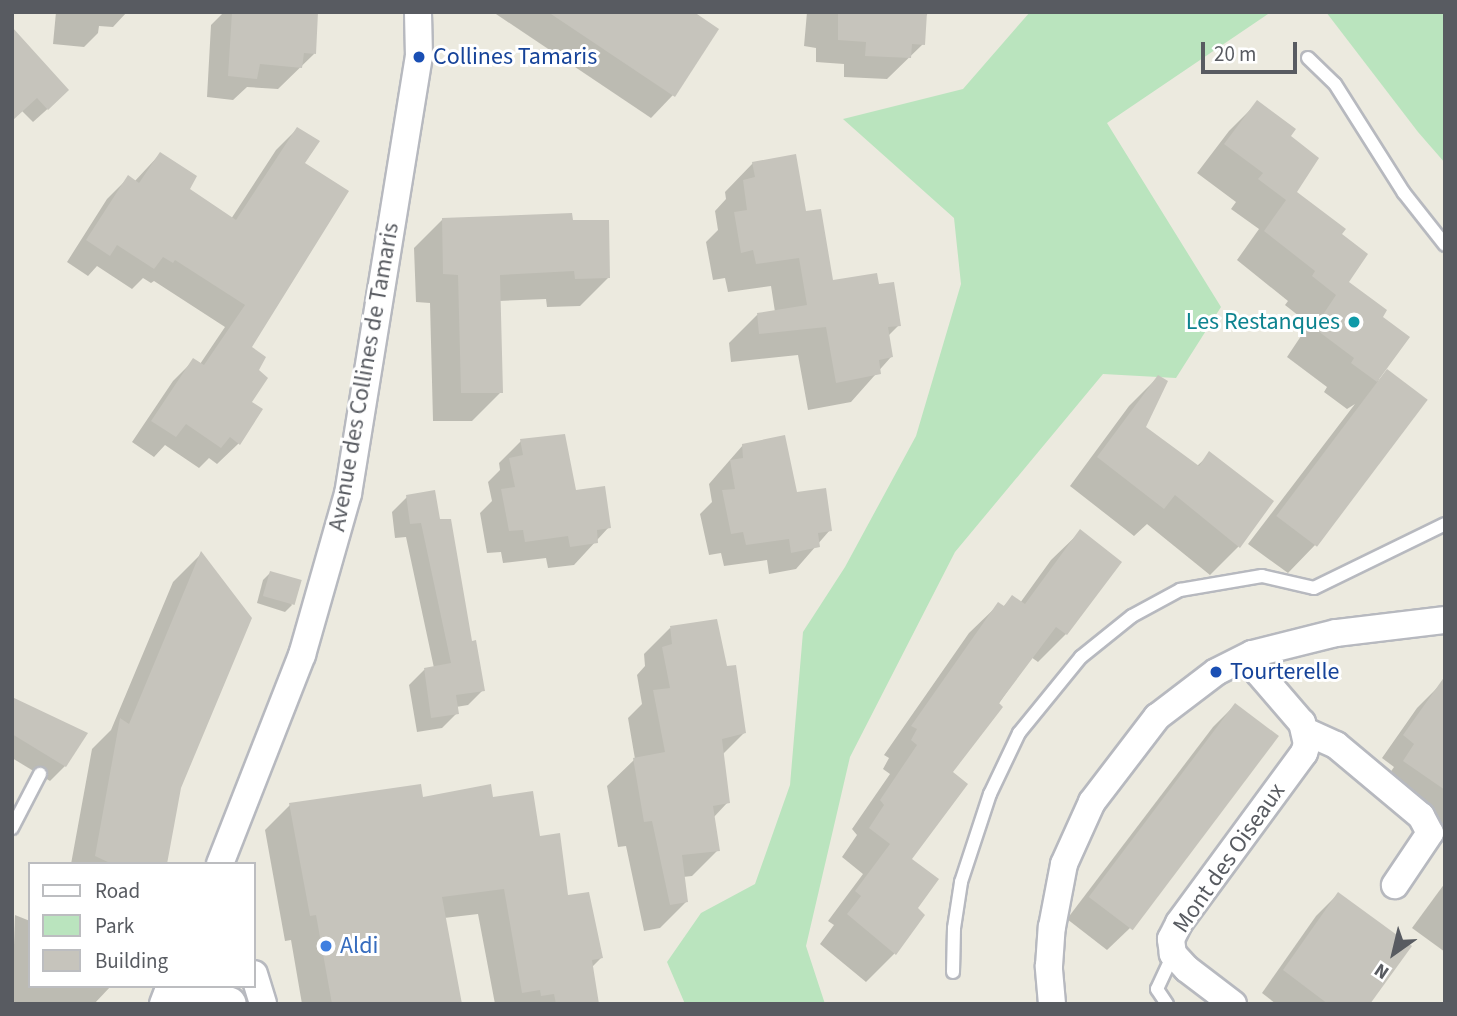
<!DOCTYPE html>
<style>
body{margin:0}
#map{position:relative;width:1457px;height:1016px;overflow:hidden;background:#eceadf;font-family:"Source Sans 3",sans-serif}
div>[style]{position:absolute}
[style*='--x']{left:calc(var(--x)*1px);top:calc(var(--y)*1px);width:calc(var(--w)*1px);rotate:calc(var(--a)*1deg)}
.green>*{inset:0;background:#bae4be}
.shadow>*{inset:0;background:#0003}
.building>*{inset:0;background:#c6c4bc;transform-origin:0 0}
.roads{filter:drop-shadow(2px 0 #b7b9bf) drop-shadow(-2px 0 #b7b9bf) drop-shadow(0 2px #b7b9bf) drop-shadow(0 -2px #b7b9bf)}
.service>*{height:12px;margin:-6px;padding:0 6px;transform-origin:6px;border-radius:6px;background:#fff}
.minor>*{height:26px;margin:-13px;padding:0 13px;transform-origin:13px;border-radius:13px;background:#fff}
.tertiary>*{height:32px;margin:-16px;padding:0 16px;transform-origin:16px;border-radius:16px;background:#fff}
.dots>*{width:19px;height:19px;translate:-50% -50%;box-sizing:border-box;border:4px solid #fff;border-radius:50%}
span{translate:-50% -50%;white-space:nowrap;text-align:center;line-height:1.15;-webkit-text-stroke:6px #fff;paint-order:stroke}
.transit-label{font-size:24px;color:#164399}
.left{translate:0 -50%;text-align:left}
.culture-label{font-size:24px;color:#0d838f}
.right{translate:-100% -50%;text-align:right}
.street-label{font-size:24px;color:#585b61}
.shop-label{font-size:24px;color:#366cbe}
.frame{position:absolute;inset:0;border:14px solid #585b61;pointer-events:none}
.legend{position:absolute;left:28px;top:862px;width:228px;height:126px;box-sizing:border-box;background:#fff;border:2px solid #bcbdc0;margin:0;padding:9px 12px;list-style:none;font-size:21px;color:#585b61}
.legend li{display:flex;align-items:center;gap:14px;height:35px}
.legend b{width:35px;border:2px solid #bcbdc0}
.north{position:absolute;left:1359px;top:918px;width:70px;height:70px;-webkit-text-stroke:5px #fff;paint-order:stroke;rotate:214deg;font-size:19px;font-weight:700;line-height:28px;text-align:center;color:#585b61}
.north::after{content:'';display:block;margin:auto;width:24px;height:32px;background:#585b61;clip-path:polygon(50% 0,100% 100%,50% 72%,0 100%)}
.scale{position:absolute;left:1201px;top:42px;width:96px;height:32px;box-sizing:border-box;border:4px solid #585b61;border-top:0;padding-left:9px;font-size:21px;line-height:24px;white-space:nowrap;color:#585b61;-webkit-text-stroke:5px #fff;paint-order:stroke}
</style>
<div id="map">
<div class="green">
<div style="clip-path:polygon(1030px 12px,1271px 12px,1107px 123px,1221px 307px,1176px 378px,1103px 374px,955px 552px,850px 757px,806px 946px,825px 1004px,685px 1004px,667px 962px,701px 913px,755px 884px,790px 785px,803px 632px,845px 567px,916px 436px,961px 284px,954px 218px,843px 119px,963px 89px)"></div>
<div style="clip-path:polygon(1326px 12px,1445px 12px,1445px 163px,1418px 132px)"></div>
</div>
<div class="shadow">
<div style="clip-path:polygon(56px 12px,127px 12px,113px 27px,99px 26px,98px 33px,84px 47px,53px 44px)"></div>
<div style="clip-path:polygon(224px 12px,309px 12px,314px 54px,278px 89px,247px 87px,233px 100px,207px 97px,211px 25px)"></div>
<div style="clip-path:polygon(493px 12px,691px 12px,673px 95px,651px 118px)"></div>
<div style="clip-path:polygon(807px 12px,929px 12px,925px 17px,923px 44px,887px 79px,844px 77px,844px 64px,816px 62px,816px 48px,804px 46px)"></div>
<div style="clip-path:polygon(12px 47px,53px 104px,33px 122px,22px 111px)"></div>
<div style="clip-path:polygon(1257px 103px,1289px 137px,1294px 193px,1340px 235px,1346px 282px,1380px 317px,1379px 379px,1316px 544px,1288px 573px,1248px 544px,1355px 404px,1347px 409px,1324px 392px,1327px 387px,1287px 357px,1309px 324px,1285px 305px,1288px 301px,1237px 260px,1259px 229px,1231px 209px,1236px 202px,1197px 173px,1229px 131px)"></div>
<div style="clip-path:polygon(297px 129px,303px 164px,249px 348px,257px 370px,250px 402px,261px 410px,238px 444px,217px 464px,209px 458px,199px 468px,165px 445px,154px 457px,132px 442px,173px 381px,194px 360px,200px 364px,225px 327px,154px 281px,151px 283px,143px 278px,132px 289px,97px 266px,88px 276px,67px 262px,107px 199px,128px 178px,134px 182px,160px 154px,187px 190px,231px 219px,276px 150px)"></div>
<div style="clip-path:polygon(753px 163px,805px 213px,831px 282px,877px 285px,899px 325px,888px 336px,891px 357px,851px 402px,808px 410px,798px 355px,731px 362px,729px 343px,757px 315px,775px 312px,771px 286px,728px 292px,725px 278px,713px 280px,706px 242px,718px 230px,715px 211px,726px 199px,725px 192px)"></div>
<div style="clip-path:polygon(443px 219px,571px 221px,609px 277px,580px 306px,547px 307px,546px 299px,499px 301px,501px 392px,472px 421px,433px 421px,430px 303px,416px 302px,414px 248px)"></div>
<div style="clip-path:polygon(1158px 377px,1144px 427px,1197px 466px,1210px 454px,1272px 501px,1238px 547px,1210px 575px,1147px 524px,1134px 536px,1070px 486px,1129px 406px)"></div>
<div style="clip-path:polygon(521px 441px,609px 527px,574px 565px,548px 568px,546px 558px,503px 563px,501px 552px,487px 553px,480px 513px,492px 501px,488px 482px,500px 470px,499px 463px)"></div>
<div style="clip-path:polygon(743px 445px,830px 530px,796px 569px,769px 574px,767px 560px,724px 566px,721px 553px,709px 555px,700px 514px,712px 502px,709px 484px)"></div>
<div style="clip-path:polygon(407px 497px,439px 521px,483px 690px,468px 705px,456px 707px,457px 713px,442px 728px,417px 732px,409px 685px,424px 670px,434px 668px,406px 537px,395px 538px,392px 512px)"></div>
<div style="clip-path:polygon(1080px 532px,1066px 634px,1038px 662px,1031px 657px,951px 773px,909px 859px,916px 908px,894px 954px,866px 982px,820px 944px,834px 925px,828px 921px,863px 874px,842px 857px,857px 835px,852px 829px,890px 774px,883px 769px,889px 758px,884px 755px,969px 633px,998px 605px,1003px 607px,1013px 597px,1020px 603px,1051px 560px)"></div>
<div style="clip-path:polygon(201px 554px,179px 788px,165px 864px,71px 864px,92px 749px,111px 730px,173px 582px)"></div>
<div style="clip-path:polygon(270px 573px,292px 605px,285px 612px,257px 603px,263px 580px)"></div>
<div style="clip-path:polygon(670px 628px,726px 668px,744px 733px,722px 755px,728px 802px,713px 818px,718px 850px,692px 876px,683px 877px,686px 902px,660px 928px,644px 931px,626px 846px,618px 847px,607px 786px,635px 759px,628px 718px,642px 704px,637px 675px,645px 666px,644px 654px)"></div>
<div style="clip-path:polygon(1439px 686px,1445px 691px,1445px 828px,1383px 783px,1394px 767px,1382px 758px,1417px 708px)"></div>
<div style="clip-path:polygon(12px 699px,85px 734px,65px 766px,50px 781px,12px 758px)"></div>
<div style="clip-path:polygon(1235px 705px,1277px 736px,1130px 928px,1107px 950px,1067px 919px,1213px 727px)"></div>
<div style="clip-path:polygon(422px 799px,492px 799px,539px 838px,566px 897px,601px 958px,591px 968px,593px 1004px,495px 1004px,478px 914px,444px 918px,461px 1004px,302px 1004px,291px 940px,285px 941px,265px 830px,290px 805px)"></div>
<div style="clip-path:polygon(1445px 883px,1445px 952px,1412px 928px)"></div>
<div style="clip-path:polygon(1338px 894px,1368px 1004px,1276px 1004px,1262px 993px,1316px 916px)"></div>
<div style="clip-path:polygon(15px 915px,30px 921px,30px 986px,111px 986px,94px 1004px,12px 1004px)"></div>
</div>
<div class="building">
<div style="clip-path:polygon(232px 12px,318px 12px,316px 54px,304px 53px,302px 68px,260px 64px,257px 79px,228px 76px)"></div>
<div style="clip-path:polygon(548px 12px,694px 12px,719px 29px,675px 97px)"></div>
<div style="clip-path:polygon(838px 12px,927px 12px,925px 45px,912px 44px,911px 58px,865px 56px,866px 42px,838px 40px)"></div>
<div style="clip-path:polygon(12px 27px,69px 90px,48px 110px,37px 98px,12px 121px)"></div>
<div style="clip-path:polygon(1257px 100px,1296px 129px,1291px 136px,1319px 158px,1297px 192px,1346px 229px,1342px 234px,1368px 254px,1349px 282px,1387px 310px,1383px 317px,1410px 337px,1377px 382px,1351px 363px,1354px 358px,1314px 328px,1336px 295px,1312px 276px,1315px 271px,1264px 231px,1286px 200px,1258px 179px,1263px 173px,1224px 144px)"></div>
<div style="clip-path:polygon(297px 127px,320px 141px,305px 163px,349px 191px,252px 347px,266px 357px,259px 370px,268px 378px,252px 402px,263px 409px,240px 445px,230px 437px,221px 448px,186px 424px,176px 437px,151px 421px,193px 358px,204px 365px,245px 305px,175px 260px,173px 263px,163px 257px,154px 269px,117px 245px,110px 256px,86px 240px,128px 175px,139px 183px,160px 152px,197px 176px,190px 189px,236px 220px)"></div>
<div style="clip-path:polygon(796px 154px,806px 211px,821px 209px,833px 280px,877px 273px,879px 284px,894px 282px,901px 326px,888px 327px,893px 357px,879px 360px,881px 374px,836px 383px,826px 327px,759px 334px,757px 313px,807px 305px,799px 258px,756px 264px,753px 250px,741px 253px,734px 212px,747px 210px,743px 180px,755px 177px,752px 162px)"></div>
<div style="clip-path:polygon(572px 213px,573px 220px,609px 220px,610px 278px,575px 279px,574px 271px,500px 275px,503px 393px,461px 393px,458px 275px,443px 274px,442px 218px)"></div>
<div style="left:1387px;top:369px;width:51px;height:184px;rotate:37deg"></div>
<div style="clip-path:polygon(1158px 375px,1168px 381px,1146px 427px,1199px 466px,1209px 451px,1274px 501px,1240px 548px,1175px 495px,1164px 509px,1097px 457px)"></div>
<div style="clip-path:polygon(565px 434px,576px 490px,605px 486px,611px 528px,597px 530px,598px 543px,570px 547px,568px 536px,525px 542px,523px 530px,509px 531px,501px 489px,515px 487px,509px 458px,523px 455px,520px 439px)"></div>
<div style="clip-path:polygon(785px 435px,797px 492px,826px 488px,832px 531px,818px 533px,820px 547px,791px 553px,789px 539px,746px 545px,743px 532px,731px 534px,722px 490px,735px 489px,730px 460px,743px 458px,742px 444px)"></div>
<div style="clip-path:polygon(435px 490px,440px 519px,451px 519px,472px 641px,476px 640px,485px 691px,456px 695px,459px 714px,431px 718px,424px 668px,451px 663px,421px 523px,410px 524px,406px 495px)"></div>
<div style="clip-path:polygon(1080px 529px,1122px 562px,1067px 635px,1056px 627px,999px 703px,1003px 707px,953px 772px,968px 784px,912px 859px,939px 879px,918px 908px,925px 915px,896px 955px,847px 914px,861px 896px,855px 891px,890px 844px,869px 828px,884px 805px,880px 800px,917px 745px,911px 740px,917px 729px,911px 726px,998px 602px,1004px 606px,1012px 595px,1025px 604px)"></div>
<div style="clip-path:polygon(201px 551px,252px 618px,181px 788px,167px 864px,112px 864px,95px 856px,120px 718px,129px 724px)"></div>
<div style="left:270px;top:571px;width:33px;height:26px;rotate:16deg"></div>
<div style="clip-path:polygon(717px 619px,727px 666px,736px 665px,746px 733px,722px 739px,730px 803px,713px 806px,720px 851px,682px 855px,688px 902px,670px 905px,652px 821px,644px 822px,633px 758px,665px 752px,653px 690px,670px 688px,662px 647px,672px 644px,670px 626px)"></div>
<div style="clip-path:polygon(1445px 676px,1445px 790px,1403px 761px,1414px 744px,1403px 735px)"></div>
<div style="clip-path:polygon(12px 697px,88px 733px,66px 767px,12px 734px)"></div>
<div style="left:1235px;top:703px;width:55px;height:243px;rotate:37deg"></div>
<div style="clip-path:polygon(421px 784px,423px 797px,491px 784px,493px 797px,533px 791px,540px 836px,560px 833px,568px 895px,589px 892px,603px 958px,592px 960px,599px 1004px,556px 1004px,554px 994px,541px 996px,540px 990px,522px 993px,504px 889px,442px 897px,462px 1004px,332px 1004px,316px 915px,310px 916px,289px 803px)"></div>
<div style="clip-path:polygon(1338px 892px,1412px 946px,1370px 1004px,1328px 1004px,1283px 970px)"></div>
</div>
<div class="roads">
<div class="service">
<div style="--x:1308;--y:58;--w:37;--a:44"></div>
<div style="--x:1335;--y:84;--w:129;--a:57.7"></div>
<div style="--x:1404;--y:193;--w:66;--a:51.7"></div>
<div style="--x:12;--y:828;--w:61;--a:-62.6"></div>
<div style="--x:953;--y:972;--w:44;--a:-88.7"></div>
<div style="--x:954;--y:928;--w:47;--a:-81.3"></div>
<div style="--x:961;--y:882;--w:93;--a:-71.8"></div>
<div style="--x:990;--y:794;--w:68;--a:-64.6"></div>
<div style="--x:1019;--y:733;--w:98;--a:-50.8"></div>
<div style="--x:1081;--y:657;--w:65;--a:-38.8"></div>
<div style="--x:1132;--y:616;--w:55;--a:-28.4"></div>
<div style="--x:1180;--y:590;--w:83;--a:-9.7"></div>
<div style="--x:1262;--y:576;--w:53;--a:13"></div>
<div style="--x:1314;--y:588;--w:146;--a:-26"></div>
<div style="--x:1167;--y:1004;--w:18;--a:-124"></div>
<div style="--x:1157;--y:989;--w:38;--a:-65"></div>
</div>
<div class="minor">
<div style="--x:1307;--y:732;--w:32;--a:24"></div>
<div style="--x:1336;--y:745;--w:111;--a:39.9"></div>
<div style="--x:1421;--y:816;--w:19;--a:62"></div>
<div style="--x:1430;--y:833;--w:63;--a:123.9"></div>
<div style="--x:220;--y:864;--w:225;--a:-68.6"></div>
<div style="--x:302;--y:655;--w:167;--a:-74.1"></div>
<div style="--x:348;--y:494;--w:443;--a:-80.8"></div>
<div style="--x:419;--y:57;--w:45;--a:-91.3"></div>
<div style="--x:254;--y:974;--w:31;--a:73"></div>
<div style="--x:163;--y:1004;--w:19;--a:-69"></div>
<div style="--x:1052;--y:1004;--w:38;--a:-95"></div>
<div style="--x:1049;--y:966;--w:39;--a:-86"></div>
<div style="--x:1052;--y:927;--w:64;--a:-79.2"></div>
<div style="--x:1064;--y:864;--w:68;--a:-65.7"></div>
<div style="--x:1092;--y:802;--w:107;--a:-52.6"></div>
<div style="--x:1157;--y:717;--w:74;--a:-37.3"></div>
<div style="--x:1216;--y:672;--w:40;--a:-26.6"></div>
<div style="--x:1252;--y:654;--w:87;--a:-14"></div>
<div style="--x:1336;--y:633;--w:110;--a:-6.8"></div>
<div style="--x:1233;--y:1004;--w:58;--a:-142.7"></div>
<div style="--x:1187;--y:969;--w:21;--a:-133"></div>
<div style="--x:1173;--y:954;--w:15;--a:-98"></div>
<div style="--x:1171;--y:939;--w:18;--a:-63"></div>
<div style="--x:1179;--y:923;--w:211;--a:-53.7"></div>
<div style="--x:1304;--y:753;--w:9;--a:-72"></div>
<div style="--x:1307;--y:744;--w:22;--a:-103"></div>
<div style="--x:1302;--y:723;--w:66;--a:-130.7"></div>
<div style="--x:1259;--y:673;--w:20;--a:-110"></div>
</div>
<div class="tertiary">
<div style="--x:181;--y:1004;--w:28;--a:-17"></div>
<div style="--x:208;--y:996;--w:23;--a:20"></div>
</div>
</div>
<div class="dots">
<div style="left:419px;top:57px;background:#1a4fb4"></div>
<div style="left:1354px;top:322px;background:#0f9aa8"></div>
<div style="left:1216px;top:672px;background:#1a4fb4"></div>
<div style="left:326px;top:946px;background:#3f7fe0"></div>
</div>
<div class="transit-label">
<span class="left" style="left:433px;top:57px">Collines Tamaris</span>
<span class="left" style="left:1230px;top:672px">Tourterelle</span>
</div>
<div class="culture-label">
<span class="right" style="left:1340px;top:322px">Les Restanques</span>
</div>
<div class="street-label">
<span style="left:364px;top:377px;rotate:-80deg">Avenue des Collines de Tamaris</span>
<span style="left:1229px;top:858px;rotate:-55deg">Mont des Oiseaux</span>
</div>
<div class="shop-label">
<span class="left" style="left:340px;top:946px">Aldi</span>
</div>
<div class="frame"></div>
<ul class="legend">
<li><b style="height:9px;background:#fff"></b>Road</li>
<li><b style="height:19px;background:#bae4be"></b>Park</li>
<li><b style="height:19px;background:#c6c4bc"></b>Building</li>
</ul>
<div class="north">N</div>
<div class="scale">20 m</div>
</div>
